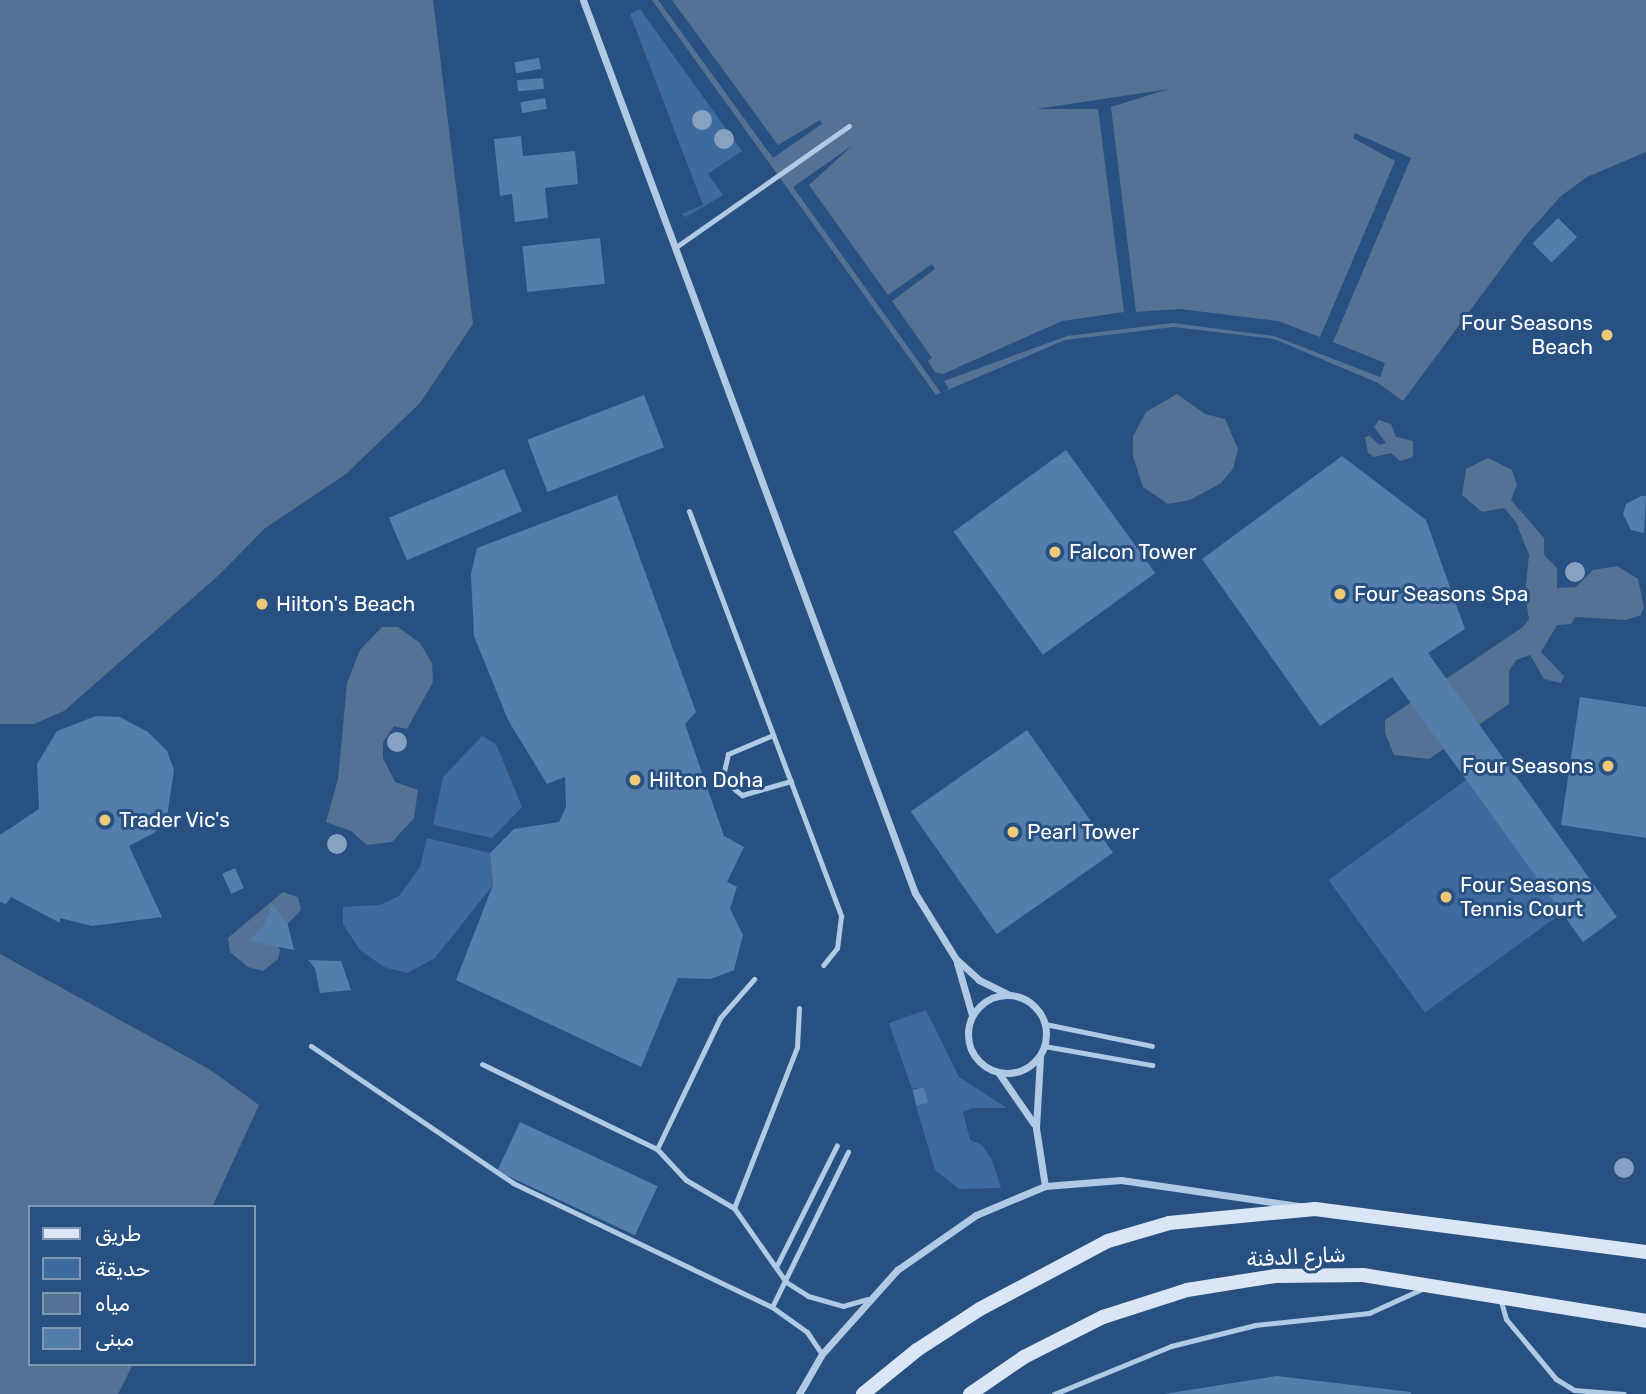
<!DOCTYPE html>
<meta charset="utf-8">
<style>
body{margin:0}
#map{position:relative;width:1646px;height:1394px;overflow:hidden;background:#285182;font-family:Rubik,"Noto Sans Arabic",sans-serif}
div>[style]{position:absolute}
[style*='--x']{left:calc(var(--x)*1px);top:calc(var(--y)*1px);width:calc(var(--w)*1px);rotate:calc(var(--a)*1deg)}
.green>*{inset:0;background:#3d6b9f;transform-origin:0 0}
.water>*{inset:0;background:#557295}
.pier>*{inset:0;background:#285182}
.building>*{inset:0;background:#547dac;transform-origin:0 0}
.service>*{height:5px;margin:-2.5px;padding:0 2.5px;transform-origin:2.5px;border-radius:2.5px;background:#b0cae6}
.minor>*{height:7px;margin:-3.5px;padding:0 3.5px;transform-origin:3.5px;border-radius:3.5px;background:#b0cae6}
.minor>.ring{margin:-3.5px;padding:0;box-sizing:content-box;background:none;border:7px solid #b0cae6;border-radius:50%}
.secondary>*{height:14px;margin:-7px;padding:0 7px;transform-origin:7px;border-radius:7px;background:#dae6f6}
.trees>*{width:20px;height:20px;margin:-10px;border-radius:50%;background:#86a1c1}
.dots>*{width:19px;height:19px;translate:-50% -50%;box-sizing:border-box;border:4px solid #285182;border-radius:50%}
span{translate:-50% -50%;white-space:nowrap;text-align:center;line-height:1.15;-webkit-text-stroke:6px #285182;paint-order:stroke}
.poi-label{font-size:21px;color:#fff}
.right{translate:-100% -50%;text-align:right}
.left{translate:0 -50%;text-align:left}
.street-label{font-size:21px;color:#fff}
.legend{position:absolute;left:28px;top:1205px;width:228px;height:161px;box-sizing:border-box;background:#285182;border:2px solid #7e97b4;margin:0;padding:9px 12px;list-style:none;font-size:21px;color:#fff}
.legend li{display:flex;align-items:center;gap:14px;height:35px}
.legend b{width:35px;border:2px solid #7e97b4}
</style>
<div id="map">
<div class="green">
<div style="clip-path:polygon(640px 9px,742px 151px,708px 174px,723px 195px,686px 217px,681px 214px,703px 205px,630px 14px)"></div>
<div style="clip-path:polygon(482px 736px,496px 744px,522px 807px,492px 838px,433px 825px,443px 777px)"></div>
<div style="left:1466px;top:780px;width:164px;height:170px;rotate:54deg"></div>
<div style="clip-path:polygon(427px 838px,490px 853px,493px 885px,435px 958px,407px 973px,384px 967px,360px 950px,343px 924px,343px 907px,380px 905px,399px 896px,420px 867px)"></div>
<div style="clip-path:polygon(926px 1010px,959px 1077px,1007px 1108px,972px 1108px,963px 1112px,970px 1140px,982px 1145px,992px 1160px,1001px 1188px,959px 1189px,935px 1170px,916px 1106px,924px 1087px,912px 1089px,889px 1023px)"></div>
</div>
<div class="water">
<div style="clip-path:polygon(0 0,433px 0,473px 324px,420px 403px,346px 474px,264px 529px,220px 574px,64px 711px,34px 724px,0 724px)"></div>
<div style="clip-path:polygon(652px 0,1646px 0,1646px 152px,1587px 177px,1561px 196px,1526px 235px,1403px 401px,1378px 383px,1274px 339px,1174px 327px,1065px 340px,936px 395px)"></div>
<div style="clip-path:polygon(1177px 394px,1205px 414px,1225px 419px,1238px 449px,1233px 469px,1221px 483px,1190px 500px,1168px 504px,1143px 487px,1133px 456px,1133px 436px,1146px 412px)"></div>
<div style="clip-path:polygon(1379px 420px,1391px 424px,1396px 437px,1413px 441px,1413px 457px,1400px 461px,1391px 453px,1374px 457px,1368px 453px,1365px 437px,1370px 436px,1379px 445px,1386px 443px,1374px 427px)"></div>
<div style="clip-path:polygon(1488px 458px,1512px 470px,1517px 485px,1511px 500px,1544px 538px,1544px 555px,1557px 568px,1557px 588px,1576px 587px,1593px 570px,1617px 566px,1638px 579px,1644px 607px,1641px 615px,1626px 620px,1575px 617px,1571px 624px,1557px 625px,1541px 652px,1564px 676px,1561px 683px,1544px 679px,1530px 655px,1516px 660px,1509px 671px,1509px 704px,1429px 759px,1394px 755px,1385px 733px,1385px 720px,1523px 627px,1529px 619px,1525px 594px,1529px 555px,1516px 522px,1504px 508px,1482px 512px,1462px 495px,1466px 469px)"></div>
<div style="clip-path:polygon(382px 627px,398px 627px,420px 643px,432px 663px,433px 682px,407px 729px,394px 726px,383px 742px,383px 758px,395px 782px,418px 790px,414px 818px,392px 842px,367px 845px,351px 831px,326px 822px,338px 779px,347px 683px,360px 650px)"></div>
<div style="clip-path:polygon(283px 892px,298px 897px,301px 910px,274px 938px,280px 950px,278px 959px,263px 971px,248px 967px,230px 952px,228px 938px)"></div>
<div style="clip-path:polygon(0 954px,209px 1069px,259px 1105px,212px 1207px,30px 1207px,30px 1364px,133px 1364px,118px 1394px,0 1394px)"></div>
</div>
<div class="pier">
<div style="clip-path:polygon(658px 0,672px 0,778px 145px,820px 120px,822px 124px,773px 158px)"></div>
<div style="clip-path:polygon(1169px 89px,1111px 107px,1136px 312px,1180px 309px,1278px 321px,1320px 337px,1395px 161px,1353px 138px,1355px 133px,1411px 158px,1333px 342px,1385px 363px,1380px 377px,1274px 336px,1173px 323px,1067px 336px,944px 381px,949px 389px,941px 393px,793px 187px,853px 145px,809px 185px,888px 295px,932px 264px,935px 269px,892px 301px,932px 358px,928px 361px,935px 372px,943px 374px,1062px 321px,1124px 312px,1098px 109px,1036px 109px)"></div>
</div>
<div class="building">
<div style="left:539px;top:58px;width:11px;height:25px;rotate:80deg"></div>
<div style="left:543px;top:78px;width:11px;height:26px;rotate:85deg"></div>
<div style="left:545px;top:98px;width:11px;height:25px;rotate:80deg"></div>
<div style="clip-path:polygon(521px 136px,523px 156px,575px 151px,578px 184px,545px 188px,548px 218px,515px 222px,512px 194px,500px 196px,494px 139px)"></div>
<div style="left:1558px;top:218px;width:27px;height:36px;rotate:45deg"></div>
<div style="left:600px;top:238px;width:46px;height:78px;rotate:84deg"></div>
<div style="left:644px;top:395px;width:56px;height:125px;rotate:69deg"></div>
<div style="left:1066px;top:450px;width:152px;height:139px;rotate:54deg"></div>
<div style="clip-path:polygon(1342px 456px,1426px 520px,1465px 629px,1428px 653px,1617px 917px,1583px 942px,1392px 677px,1320px 726px,1202px 559px)"></div>
<div style="left:504px;top:469px;width:46px;height:125px;rotate:67deg"></div>
<div style="clip-path:polygon(617px 495px,696px 712px,685px 724px,724px 836px,744px 847px,727px 882px,737px 887px,730px 909px,743px 935px,734px 970px,711px 979px,678px 978px,641px 1067px,456px 980px,493px 885px,490px 853px,514px 829px,559px 822px,566px 807px,565px 777px,547px 784px,508px 720px,474px 636px,471px 574px,477px 548px)"></div>
<div style="clip-path:polygon(1641px 496px,1646px 496px,1644px 533px,1631px 530px,1623px 514px,1626px 504px)"></div>
<div style="clip-path:polygon(1580px 697px,1646px 707px,1646px 838px,1561px 825px)"></div>
<div style="clip-path:polygon(96px 716px,120px 717px,148px 732px,167px 751px,174px 770px,167px 817px,154px 833px,129px 846px,162px 917px,92px 926px,60px 918px,60px 923px,11px 897px,6px 904px,0 902px,0 835px,39px 809px,37px 764px,57px 731px)"></div>
<div style="left:1027px;top:730px;width:150px;height:142px;rotate:55deg"></div>
<div style="left:235px;top:868px;width:22px;height:14px;rotate:66deg"></div>
<div style="clip-path:polygon(272px 904px,288px 925px,294px 950px,249px 941px,264px 925px)"></div>
<div style="clip-path:polygon(308px 960px,341px 961px,351px 990px,320px 993px,315px 968px)"></div>
<div style="left:924px;top:1087px;width:16px;height:12px;rotate:76deg"></div>
<div style="left:520px;top:1122px;width:152px;height:54px;rotate:25deg"></div>
<div style="clip-path:polygon(1277px 1376px,1411px 1392px,1411px 1394px,1164px 1394px)"></div>
</div>
<div class="service">
<div style="--x:676;--y:247;--w:211;--a:-35"></div>
<div style="--x:689;--y:511;--w:433;--a:69.4"></div>
<div style="--x:841;--y:916;--w:32;--a:97"></div>
<div style="--x:837;--y:948;--w:22;--a:129"></div>
<div style="--x:773;--y:735;--w:49;--a:157.1"></div>
<div style="--x:728;--y:754;--w:26;--a:103"></div>
<div style="--x:722;--y:779;--w:26;--a:39"></div>
<div style="--x:742;--y:795;--w:51;--a:-15.9"></div>
<div style="--x:1045;--y:1024;--w:109;--a:11.6"></div>
<div style="--x:311;--y:1046;--w:244;--a:34.1"></div>
<div style="--x:513;--y:1183;--w:287;--a:25.6"></div>
<div style="--x:772;--y:1307;--w:43;--a:35.5"></div>
<div style="--x:807;--y:1332;--w:27;--a:56"></div>
<div style="--x:1044;--y:1046;--w:110;--a:10"></div>
<div style="--x:482;--y:1064;--w:195;--a:25.9"></div>
<div style="--x:657;--y:1149;--w:42;--a:46.9"></div>
<div style="--x:686;--y:1180;--w:56;--a:30.3"></div>
<div style="--x:734;--y:1208;--w:90;--a:54.9"></div>
<div style="--x:786;--y:1282;--w:26;--a:32"></div>
<div style="--x:808;--y:1296;--w:36;--a:16"></div>
<div style="--x:843;--y:1306;--w:25;--a:-16"></div>
<div style="--x:657;--y:1149;--w:145;--a:-64.3"></div>
<div style="--x:720;--y:1018;--w:52;--a:-48.9"></div>
<div style="--x:734;--y:1208;--w:173;--a:-68.6"></div>
<div style="--x:797;--y:1047;--w:39;--a:-87"></div>
<div style="--x:776;--y:1267;--w:136;--a:-63.4"></div>
<div style="--x:1500;--y:1298;--w:22;--a:74"></div>
<div style="--x:1506;--y:1319;--w:78;--a:50.2"></div>
<div style="--x:1556;--y:1379;--w:21;--a:31"></div>
<div style="--x:1574;--y:1390;--w:50;--a:4.6"></div>
<div style="--x:772;--y:1307;--w:173;--a:-63.9"></div>
<div style="--x:1054;--y:1394;--w:126;--a:-22.3"></div>
<div style="--x:1171;--y:1346;--w:87;--a:-14"></div>
<div style="--x:1255;--y:1325;--w:115;--a:-6"></div>
<div style="--x:1369;--y:1313;--w:60;--a:-24.4"></div>
</div>
<div class="minor">
<div style="--x:583;--y:0;--w:953;--a:69.61"></div>
<div style="--x:915;--y:893;--w:78;--a:58.2"></div>
<div style="--x:956;--y:959;--w:31;--a:42"></div>
<div style="--x:979;--y:980;--w:32;--a:26"></div>
<div style="--x:957;--y:963;--w:54;--a:73.9"></div>
<div class="ring" style="left:968px;top:995px;width:71px;height:71px"></div>
<div style="--x:1040;--y:1058;--w:70;--a:93.3"></div>
<div style="--x:1036;--y:1128;--w:59;--a:81.2"></div>
<div style="--x:998;--y:1072;--w:63;--a:55.3"></div>
<div style="--x:799;--y:1394;--w:46;--a:-60.1"></div>
<div style="--x:822;--y:1354;--w:113;--a:-48.2"></div>
<div style="--x:897;--y:1270;--w:96;--a:-34.8"></div>
<div style="--x:976;--y:1215;--w:75;--a:-22.8"></div>
<div style="--x:1045;--y:1186;--w:76;--a:-4.5"></div>
<div style="--x:1121;--y:1180;--w:181;--a:8.3"></div>
</div>
<div class="secondary">
<div style="--x:863;--y:1394;--w:70;--a:-39.2"></div>
<div style="--x:917;--y:1350;--w:75;--a:-33.1"></div>
<div style="--x:980;--y:1309;--w:145;--a:-28"></div>
<div style="--x:1108;--y:1241;--w:64;--a:-16.4"></div>
<div style="--x:1169;--y:1223;--w:147;--a:-5.5"></div>
<div style="--x:1315;--y:1209;--w:334;--a:7.4"></div>
<div style="--x:970;--y:1394;--w:65;--a:-34.4"></div>
<div style="--x:1024;--y:1357;--w:89;--a:-26.9"></div>
<div style="--x:1103;--y:1317;--w:88;--a:-17.8"></div>
<div style="--x:1187;--y:1290;--w:89;--a:-9"></div>
<div style="--x:1275;--y:1276;--w:88;--a:-0.7"></div>
<div style="--x:1363;--y:1275;--w:287;--a:9.2"></div>
</div>
<div class="trees">
<div style="left:702px;top:120px"></div>
<div style="left:724px;top:139px"></div>
<div style="left:1575px;top:572px"></div>
<div style="left:397px;top:742px"></div>
<div style="left:337px;top:844px"></div>
<div style="left:1624px;top:1168px"></div>
</div>
<div class="dots">
<div style="left:1607px;top:335px;background:#eec977"></div>
<div style="left:1055px;top:552px;background:#eec977"></div>
<div style="left:1340px;top:594px;background:#eec977"></div>
<div style="left:262px;top:604px;background:#eec977"></div>
<div style="left:1608px;top:766px;background:#eec977"></div>
<div style="left:635px;top:780px;background:#eec977"></div>
<div style="left:105px;top:820px;background:#eec977"></div>
<div style="left:1013px;top:832px;background:#eec977"></div>
<div style="left:1446px;top:897px;background:#eec977"></div>
</div>
<div class="poi-label">
<span class="right" style="left:1593px;top:335px">Four Seasons<br>Beach</span>
<span class="left" style="left:1069px;top:552px">Falcon Tower</span>
<span class="left" style="left:1354px;top:594px">Four Seasons Spa</span>
<span class="left" style="left:276px;top:604px">Hilton's Beach</span>
<span class="right" style="left:1594px;top:766px">Four Seasons</span>
<span class="left" style="left:649px;top:780px">Hilton Doha</span>
<span class="left" style="left:119px;top:820px">Trader Vic's</span>
<span class="left" style="left:1027px;top:832px">Pearl Tower</span>
<span class="left" style="left:1460px;top:897px">Four Seasons<br>Tennis Court</span>
</div>
<div class="street-label">
<span style="left:1296px;top:1257px;rotate:-3deg">شارع الدفنة</span>
</div>
<ul class="legend">
<li><b style="height:9px;background:#dae6f6"></b>طريق</li>
<li><b style="height:19px;background:#3d6b9f"></b>حديقة</li>
<li><b style="height:19px;background:#557295"></b>مياه</li>
<li><b style="height:19px;background:#547dac"></b>مبنى</li>
</ul>
</div>
